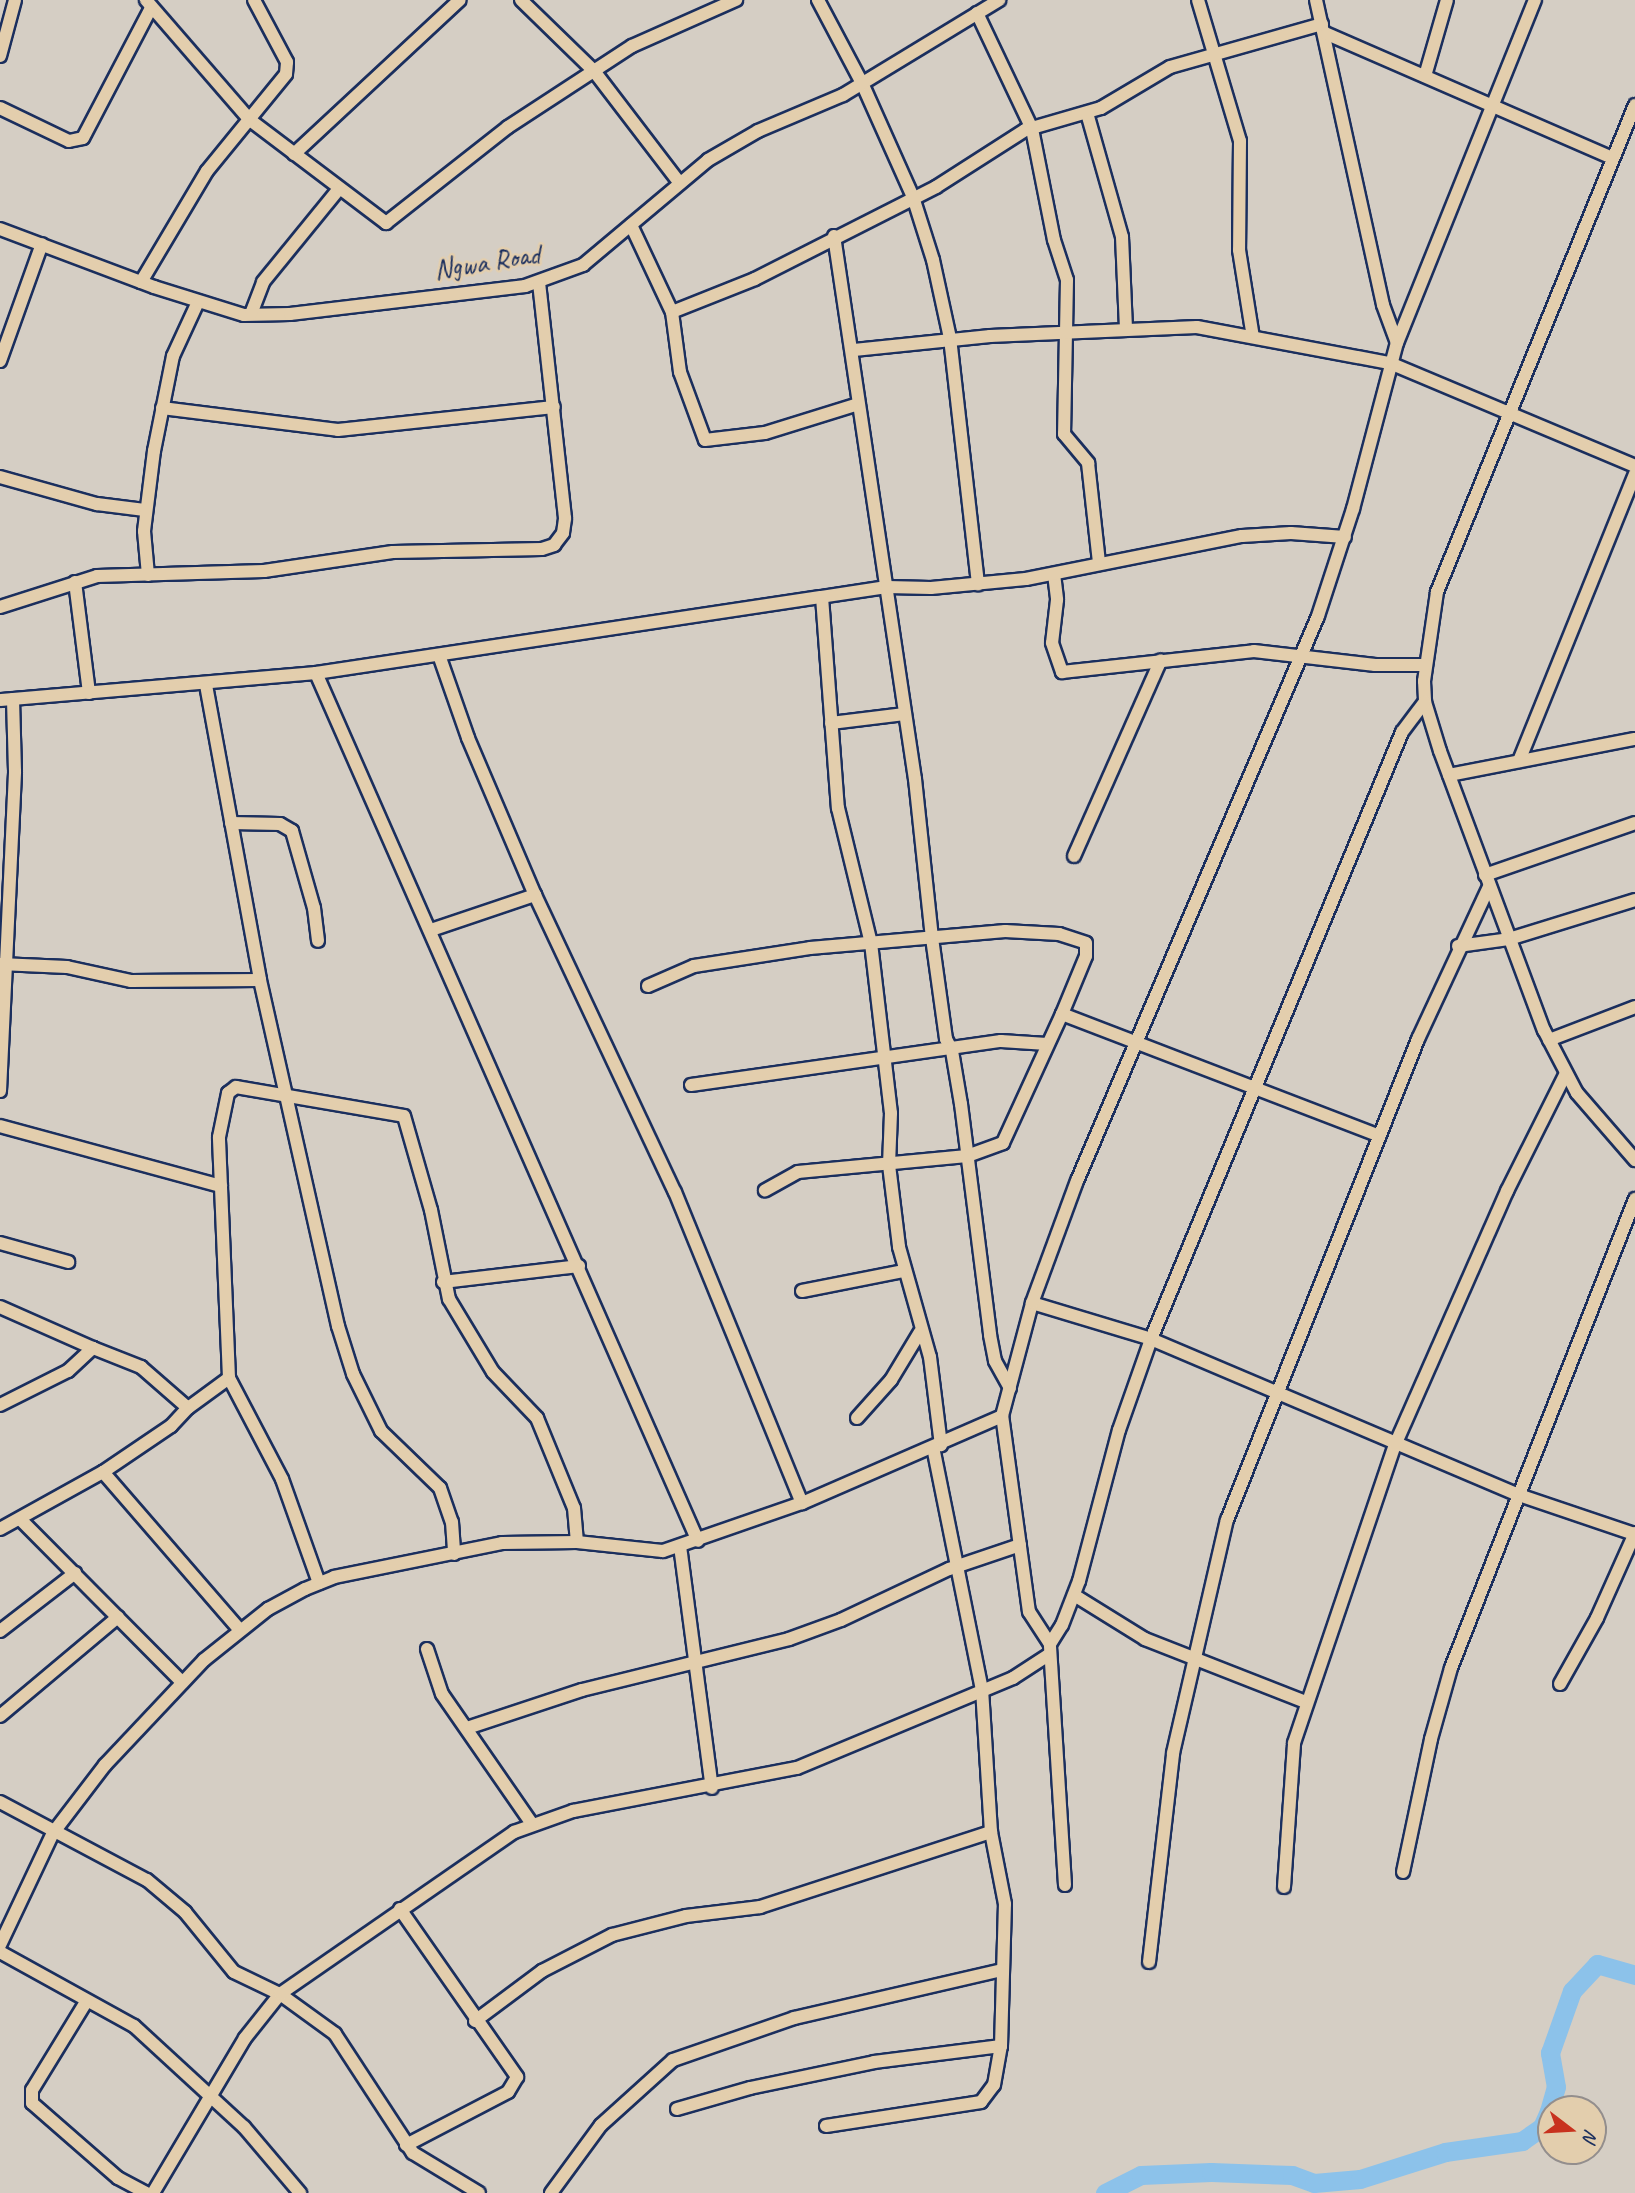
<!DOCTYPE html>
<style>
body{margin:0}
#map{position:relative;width:1635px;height:2193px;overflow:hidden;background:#d5cec4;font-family:Caveat,sans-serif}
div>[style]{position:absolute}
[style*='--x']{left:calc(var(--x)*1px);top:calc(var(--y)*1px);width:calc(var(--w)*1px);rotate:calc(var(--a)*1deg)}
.river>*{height:19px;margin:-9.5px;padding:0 9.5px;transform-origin:9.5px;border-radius:9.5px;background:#8cc2ea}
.roads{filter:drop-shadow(2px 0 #1b2f5e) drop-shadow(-2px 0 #1b2f5e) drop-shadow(0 2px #1b2f5e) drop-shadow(0 -2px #1b2f5e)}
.street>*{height:12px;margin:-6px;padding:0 6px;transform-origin:6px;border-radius:6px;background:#e3cead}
span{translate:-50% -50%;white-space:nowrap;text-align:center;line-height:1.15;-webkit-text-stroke:5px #e3cead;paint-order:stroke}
.street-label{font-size:28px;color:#1b2f5e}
.north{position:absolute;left:1537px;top:2095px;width:70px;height:70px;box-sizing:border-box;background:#e3cead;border:2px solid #938e8d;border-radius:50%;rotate:107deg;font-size:19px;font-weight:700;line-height:28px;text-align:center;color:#1b2f5e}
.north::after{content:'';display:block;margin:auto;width:24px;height:32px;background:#c8321e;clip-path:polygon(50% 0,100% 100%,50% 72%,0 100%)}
</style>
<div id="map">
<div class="river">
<div style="--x:1105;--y:2193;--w:40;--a:-26.6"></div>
<div style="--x:1141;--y:2175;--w:70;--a:-2.5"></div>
<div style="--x:1211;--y:2172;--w:81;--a:2.1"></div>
<div style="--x:1292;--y:2175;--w:23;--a:20"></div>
<div style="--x:1314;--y:2183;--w:46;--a:-5"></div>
<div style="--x:1360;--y:2179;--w:89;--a:-17.6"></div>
<div style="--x:1445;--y:2152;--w:78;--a:-8.1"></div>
<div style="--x:1522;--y:2141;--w:24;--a:-35"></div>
<div style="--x:1542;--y:2127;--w:17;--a:-66"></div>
<div style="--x:1549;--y:2111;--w:25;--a:-74"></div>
<div style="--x:1556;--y:2087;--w:35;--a:-100"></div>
<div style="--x:1550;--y:2053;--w:66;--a:-70.5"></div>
<div style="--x:1572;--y:1991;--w:37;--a:-47"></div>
<div style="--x:1597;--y:1964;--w:40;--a:16"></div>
</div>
<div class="roads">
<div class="street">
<div style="--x:146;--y:0;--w:159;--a:49.1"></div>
<div style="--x:250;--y:120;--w:171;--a:37.1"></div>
<div style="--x:386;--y:223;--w:155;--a:-38.2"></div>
<div style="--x:508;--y:127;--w:148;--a:-33.2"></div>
<div style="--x:632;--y:46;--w:114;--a:-23.9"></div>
<div style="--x:521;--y:0;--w:102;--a:44.2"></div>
<div style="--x:594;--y:71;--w:138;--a:52.6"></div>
<div style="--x:818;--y:0;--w:94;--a:62.1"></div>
<div style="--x:862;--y:83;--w:125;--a:65.9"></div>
<div style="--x:913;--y:197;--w:66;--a:72.4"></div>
<div style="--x:933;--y:260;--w:80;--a:77.7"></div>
<div style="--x:950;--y:338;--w:248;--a:83.5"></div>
<div style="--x:1198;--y:0;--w:147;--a:73.4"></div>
<div style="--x:1240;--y:141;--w:109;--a:90.5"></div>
<div style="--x:1239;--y:250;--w:88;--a:80.9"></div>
<div style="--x:1316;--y:0;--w:312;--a:77.6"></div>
<div style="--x:1383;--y:305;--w:40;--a:69.8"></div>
<div style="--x:977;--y:13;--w:128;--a:64.6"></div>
<div style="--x:1032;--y:129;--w:113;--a:78.8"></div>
<div style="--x:1054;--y:240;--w:42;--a:72"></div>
<div style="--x:1067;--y:280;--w:154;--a:91.1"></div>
<div style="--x:1064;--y:434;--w:38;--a:50"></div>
<div style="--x:1088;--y:463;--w:101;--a:83.7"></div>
<div style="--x:1325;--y:33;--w:314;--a:23.5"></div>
<div style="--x:0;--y:56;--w:58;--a:-75"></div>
<div style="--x:1425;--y:76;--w:79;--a:-73.9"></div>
<div style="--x:1635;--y:105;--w:526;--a:112.13"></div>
<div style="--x:1437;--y:592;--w:90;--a:98.3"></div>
<div style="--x:1424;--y:681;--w:21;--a:87"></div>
<div style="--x:1425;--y:702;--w:51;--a:73"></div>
<div style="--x:1440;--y:751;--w:298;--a:69.6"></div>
<div style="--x:1544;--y:1030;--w:71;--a:62.4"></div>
<div style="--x:1577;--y:1093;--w:89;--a:49.1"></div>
<div style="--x:0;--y:108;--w:76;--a:25.6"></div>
<div style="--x:69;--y:141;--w:14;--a:-12"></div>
<div style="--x:83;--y:138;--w:147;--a:-62.4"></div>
<div style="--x:1087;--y:113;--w:129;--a:74.2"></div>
<div style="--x:1122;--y:237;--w:91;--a:87.5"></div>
<div style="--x:294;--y:154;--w:226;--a:-42.9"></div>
<div style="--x:631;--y:225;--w:96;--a:64.8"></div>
<div style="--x:672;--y:312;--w:61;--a:82.4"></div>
<div style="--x:680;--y:372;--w:72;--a:69.8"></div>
<div style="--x:705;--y:440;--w:60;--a:-6.7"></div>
<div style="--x:765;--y:433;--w:97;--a:-17.3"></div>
<div style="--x:0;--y:229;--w:165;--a:20.6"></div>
<div style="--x:154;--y:287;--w:94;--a:17.3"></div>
<div style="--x:244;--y:315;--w:46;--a:-1.2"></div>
<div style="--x:290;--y:314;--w:237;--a:-6.8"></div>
<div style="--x:525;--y:286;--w:62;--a:-19.9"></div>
<div style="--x:583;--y:265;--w:163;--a:-40"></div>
<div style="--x:708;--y:160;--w:58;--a:-30.1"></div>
<div style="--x:758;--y:131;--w:92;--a:-23"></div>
<div style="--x:843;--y:95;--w:183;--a:-31.3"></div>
<div style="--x:834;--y:236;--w:549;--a:81.52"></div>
<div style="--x:915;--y:779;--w:160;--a:83.9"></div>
<div style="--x:932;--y:938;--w:102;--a:82.1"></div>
<div style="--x:946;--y:1039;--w:13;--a:63"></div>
<div style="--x:952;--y:1051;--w:54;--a:80.4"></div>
<div style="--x:961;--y:1104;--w:233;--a:82.8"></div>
<div style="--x:990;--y:1335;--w:26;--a:79"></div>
<div style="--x:995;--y:1361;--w:31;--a:61"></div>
<div style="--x:141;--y:282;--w:129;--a:-59.3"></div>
<div style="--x:207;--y:171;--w:125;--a:-50.8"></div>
<div style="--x:286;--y:74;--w:12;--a:-85"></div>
<div style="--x:287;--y:62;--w:70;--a:-118"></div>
<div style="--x:672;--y:312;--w:89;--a:-21.7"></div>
<div style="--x:755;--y:279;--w:203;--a:-26.9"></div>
<div style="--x:936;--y:187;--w:106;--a:-32.6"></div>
<div style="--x:1025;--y:130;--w:79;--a:-16.1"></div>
<div style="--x:1101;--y:108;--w:80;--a:-30.7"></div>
<div style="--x:1170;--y:67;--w:158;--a:-15.8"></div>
<div style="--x:251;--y:314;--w:34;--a:-69"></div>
<div style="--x:263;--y:282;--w:119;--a:-50.8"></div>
<div style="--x:854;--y:350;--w:137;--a:-5.9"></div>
<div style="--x:990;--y:336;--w:207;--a:-2.5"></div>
<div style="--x:1197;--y:327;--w:196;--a:10.6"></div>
<div style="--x:1390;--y:363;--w:266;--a:22.8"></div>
<div style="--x:0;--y:361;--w:124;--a:-70.3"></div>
<div style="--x:162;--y:408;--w:177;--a:7.1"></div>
<div style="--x:338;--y:430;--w:217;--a:-6.1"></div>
<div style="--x:0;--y:477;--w:101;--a:15.6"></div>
<div style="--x:97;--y:504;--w:48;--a:7.1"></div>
<div style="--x:1054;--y:574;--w:26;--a:83"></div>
<div style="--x:1057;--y:600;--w:43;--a:96.6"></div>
<div style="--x:1052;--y:643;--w:31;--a:71"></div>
<div style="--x:1062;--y:672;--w:193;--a:-6.2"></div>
<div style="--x:1254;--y:651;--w:122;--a:6.6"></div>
<div style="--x:1375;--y:665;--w:50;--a:0"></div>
<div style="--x:148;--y:575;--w:44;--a:-95.2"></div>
<div style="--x:144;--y:531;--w:81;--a:-82.9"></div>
<div style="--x:154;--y:451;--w:97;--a:-78.7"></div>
<div style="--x:173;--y:356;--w:60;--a:-65.2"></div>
<div style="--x:75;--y:582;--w:112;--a:82.8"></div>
<div style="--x:822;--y:597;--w:212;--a:85.7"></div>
<div style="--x:838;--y:808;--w:139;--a:76.3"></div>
<div style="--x:871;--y:943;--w:171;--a:83.3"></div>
<div style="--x:891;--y:1113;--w:52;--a:92.2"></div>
<div style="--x:889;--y:1165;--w:83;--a:83"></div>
<div style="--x:899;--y:1247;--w:114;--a:74.3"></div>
<div style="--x:930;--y:1357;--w:89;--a:82.9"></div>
<div style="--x:0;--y:607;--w:102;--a:-17.7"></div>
<div style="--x:97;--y:576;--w:167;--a:-1.7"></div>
<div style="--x:264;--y:571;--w:130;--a:-8.4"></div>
<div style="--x:393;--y:552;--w:149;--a:-1.2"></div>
<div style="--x:542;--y:549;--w:13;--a:-18"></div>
<div style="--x:554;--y:545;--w:15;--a:-53"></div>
<div style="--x:563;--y:533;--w:15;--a:-82"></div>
<div style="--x:565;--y:518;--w:237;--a:-96.3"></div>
<div style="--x:439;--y:655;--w:88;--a:70.7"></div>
<div style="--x:468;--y:738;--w:171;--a:66.9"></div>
<div style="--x:535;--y:895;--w:328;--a:64.8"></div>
<div style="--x:675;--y:1192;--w:336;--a:67.8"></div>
<div style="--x:316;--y:673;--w:948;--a:66.25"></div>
<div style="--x:206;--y:685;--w:300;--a:79.6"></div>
<div style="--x:260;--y:980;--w:355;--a:77.3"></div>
<div style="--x:338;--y:1326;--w:50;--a:72.6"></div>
<div style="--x:353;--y:1374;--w:64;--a:63.8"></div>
<div style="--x:381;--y:1431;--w:82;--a:44"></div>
<div style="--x:440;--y:1488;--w:36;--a:71"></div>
<div style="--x:452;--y:1522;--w:32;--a:86"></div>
<div style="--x:0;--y:700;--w:317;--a:-4.9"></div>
<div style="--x:316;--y:673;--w:577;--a:-8.57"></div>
<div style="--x:887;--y:587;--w:44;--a:1.3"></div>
<div style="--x:931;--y:588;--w:95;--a:-5.4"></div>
<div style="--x:1026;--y:579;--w:220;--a:-11.3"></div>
<div style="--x:1242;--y:536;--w:49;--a:-3.5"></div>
<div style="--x:1291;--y:533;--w:54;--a:4.2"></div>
<div style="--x:831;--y:723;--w:74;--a:-7"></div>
<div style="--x:1519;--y:761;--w:310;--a:-68"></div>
<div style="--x:1449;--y:775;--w:189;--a:-11"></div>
<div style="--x:231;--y:823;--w:49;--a:1.2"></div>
<div style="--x:280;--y:824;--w:14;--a:30"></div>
<div style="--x:292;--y:831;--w:80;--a:74.1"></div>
<div style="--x:314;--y:908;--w:33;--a:83"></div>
<div style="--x:1074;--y:856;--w:214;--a:-66.1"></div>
<div style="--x:1485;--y:875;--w:159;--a:-19.1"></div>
<div style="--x:431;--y:930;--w:110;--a:-18.6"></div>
<div style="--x:1458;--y:946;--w:51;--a:-7.8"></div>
<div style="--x:1509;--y:939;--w:132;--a:-17.2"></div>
<div style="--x:0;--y:964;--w:67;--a:2.6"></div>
<div style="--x:67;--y:967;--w:66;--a:12.3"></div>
<div style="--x:131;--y:981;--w:129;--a:-0.4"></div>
<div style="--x:648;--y:986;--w:50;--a:-23.5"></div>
<div style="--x:694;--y:966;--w:117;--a:-8.8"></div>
<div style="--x:810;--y:948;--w:196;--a:-5"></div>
<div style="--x:1005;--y:931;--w:54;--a:3.2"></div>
<div style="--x:1059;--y:934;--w:28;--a:18"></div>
<div style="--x:1086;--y:943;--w:13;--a:90"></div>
<div style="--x:1086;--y:956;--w:63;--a:112.5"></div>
<div style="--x:1062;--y:1014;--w:142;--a:114.6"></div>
<div style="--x:1003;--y:1143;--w:38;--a:160"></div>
<div style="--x:967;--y:1156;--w:170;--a:174.6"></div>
<div style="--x:798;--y:1172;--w:38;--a:151"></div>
<div style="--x:1062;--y:1014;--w:340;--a:21"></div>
<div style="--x:1549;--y:1040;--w:92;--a:-21"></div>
<div style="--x:691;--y:1085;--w:313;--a:-8.1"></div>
<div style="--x:1001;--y:1041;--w:46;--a:3.7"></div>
<div style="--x:0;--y:1091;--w:320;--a:-87.3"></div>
<div style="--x:15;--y:771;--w:72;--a:-91.6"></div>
<div style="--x:0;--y:1126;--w:229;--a:15.2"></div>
<div style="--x:0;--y:1243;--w:71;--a:15.6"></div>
<div style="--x:443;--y:1282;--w:137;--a:-6.7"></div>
<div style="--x:802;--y:1291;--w:104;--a:-11.1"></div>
<div style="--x:1032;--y:1303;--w:124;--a:16.8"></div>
<div style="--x:1151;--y:1339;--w:400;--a:23"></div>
<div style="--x:1519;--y:1495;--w:121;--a:18.7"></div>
<div style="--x:0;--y:1307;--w:102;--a:23.8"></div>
<div style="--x:0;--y:1405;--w:76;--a:-26.6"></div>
<div style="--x:68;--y:1371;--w:34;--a:-43"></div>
<div style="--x:93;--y:1348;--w:52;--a:21.6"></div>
<div style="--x:141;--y:1367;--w:62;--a:41.1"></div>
<div style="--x:188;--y:1408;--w:51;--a:-36.2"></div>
<div style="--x:857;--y:1418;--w:51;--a:-48.2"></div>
<div style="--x:891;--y:1380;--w:56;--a:-58.9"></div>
<div style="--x:103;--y:1472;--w:209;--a:49.1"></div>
<div style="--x:20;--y:1519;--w:230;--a:45.2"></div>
<div style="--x:0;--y:1529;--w:118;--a:-29"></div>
<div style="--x:103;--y:1472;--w:82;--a:-34.1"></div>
<div style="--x:171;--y:1426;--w:25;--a:-47"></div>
<div style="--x:680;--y:1546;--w:244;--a:82.5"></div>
<div style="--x:319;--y:1583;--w:110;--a:-109.6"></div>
<div style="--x:282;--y:1479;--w:114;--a:-117.7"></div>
<div style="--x:229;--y:1378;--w:241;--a:-92.4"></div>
<div style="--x:219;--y:1137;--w:45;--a:-78.4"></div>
<div style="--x:228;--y:1093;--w:10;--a:-37"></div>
<div style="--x:236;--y:1087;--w:170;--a:9.8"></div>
<div style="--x:404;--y:1116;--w:98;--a:74"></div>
<div style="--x:431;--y:1210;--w:91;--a:78.6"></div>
<div style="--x:449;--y:1299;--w:85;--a:58.9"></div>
<div style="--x:493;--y:1372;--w:64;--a:46.3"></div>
<div style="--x:537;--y:1418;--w:97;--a:67.7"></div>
<div style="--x:574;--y:1508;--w:34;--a:85"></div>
<div style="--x:1074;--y:1595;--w:84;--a:31.8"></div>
<div style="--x:1145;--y:1639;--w:173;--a:21.4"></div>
<div style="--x:0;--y:1631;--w:95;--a:-37.7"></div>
<div style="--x:1050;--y:1644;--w:38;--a:-123"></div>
<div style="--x:1029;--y:1612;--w:198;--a:-97.8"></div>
<div style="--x:1002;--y:1416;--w:117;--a:-75.1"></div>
<div style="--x:1032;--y:1303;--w:130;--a:-69.8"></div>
<div style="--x:1077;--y:1181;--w:614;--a:-66.9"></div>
<div style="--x:1318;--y:616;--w:113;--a:-71.9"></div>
<div style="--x:1353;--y:509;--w:172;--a:-75.2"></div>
<div style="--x:1397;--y:343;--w:370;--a:-68.1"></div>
<div style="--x:427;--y:1649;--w:47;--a:71.6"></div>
<div style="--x:442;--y:1694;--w:158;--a:55.3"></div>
<div style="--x:1560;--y:1684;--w:76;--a:-60.7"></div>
<div style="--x:1597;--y:1618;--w:93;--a:-65.9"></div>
<div style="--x:0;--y:1716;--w:154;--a:-40"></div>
<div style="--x:467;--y:1728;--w:121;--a:-18.3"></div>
<div style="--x:582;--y:1690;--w:213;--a:-13.8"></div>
<div style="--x:789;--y:1639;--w:55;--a:-20.1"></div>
<div style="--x:841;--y:1620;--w:119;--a:-25.3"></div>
<div style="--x:949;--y:1569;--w:75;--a:-18.7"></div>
<div style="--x:0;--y:1802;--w:166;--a:28"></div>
<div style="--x:147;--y:1880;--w:50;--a:40.1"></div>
<div style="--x:185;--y:1912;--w:77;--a:50.8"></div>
<div style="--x:234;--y:1972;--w:51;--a:25.6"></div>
<div style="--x:280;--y:1994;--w:68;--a:36"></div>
<div style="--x:335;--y:2034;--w:142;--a:56.8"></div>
<div style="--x:413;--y:2153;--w:77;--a:31.2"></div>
<div style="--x:1403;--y:1872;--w:136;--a:-78.1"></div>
<div style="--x:1431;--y:1739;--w:74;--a:-74.3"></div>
<div style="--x:1451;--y:1668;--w:504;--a:-68.58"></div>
<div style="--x:1065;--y:1885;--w:241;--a:-93.6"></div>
<div style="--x:1050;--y:1644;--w:22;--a:-58"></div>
<div style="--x:1062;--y:1625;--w:47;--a:-68.9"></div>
<div style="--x:1079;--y:1581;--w:156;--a:-75.2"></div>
<div style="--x:1119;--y:1430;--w:96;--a:-70.6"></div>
<div style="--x:1151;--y:1339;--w:657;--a:-67.53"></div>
<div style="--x:1402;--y:732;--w:38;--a:-53"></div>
<div style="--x:1284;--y:1887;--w:144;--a:-86"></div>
<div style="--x:1294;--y:1743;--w:315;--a:-71.3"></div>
<div style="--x:1395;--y:1445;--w:278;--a:-66.2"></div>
<div style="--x:1507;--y:1191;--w:130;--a:-63.4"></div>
<div style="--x:400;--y:1909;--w:205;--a:55.1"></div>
<div style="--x:517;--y:2077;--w:17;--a:121"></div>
<div style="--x:508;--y:2092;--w:115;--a:152.5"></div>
<div style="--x:0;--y:1945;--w:124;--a:-64.7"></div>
<div style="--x:53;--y:1833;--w:86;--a:-52.6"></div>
<div style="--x:105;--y:1765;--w:144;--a:-46.7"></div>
<div style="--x:204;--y:1660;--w:82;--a:-38.6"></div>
<div style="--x:268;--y:1609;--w:42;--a:-28.4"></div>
<div style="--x:305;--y:1589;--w:31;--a:-22"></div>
<div style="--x:334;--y:1577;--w:171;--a:-11.4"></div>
<div style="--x:502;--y:1543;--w:75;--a:-0.8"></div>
<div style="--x:577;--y:1542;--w:86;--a:6"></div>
<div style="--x:663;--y:1551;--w:147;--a:-19.1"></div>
<div style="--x:802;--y:1503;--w:218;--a:-23.5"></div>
<div style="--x:0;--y:1952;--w:153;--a:28.9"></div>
<div style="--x:134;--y:2026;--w:149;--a:42.6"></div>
<div style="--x:244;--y:2127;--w:87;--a:49.7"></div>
<div style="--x:1149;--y:1962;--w:210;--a:-83.4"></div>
<div style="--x:1173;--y:1753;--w:239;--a:-77"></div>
<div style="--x:1227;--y:1520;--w:518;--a:-68.34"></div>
<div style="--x:1418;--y:1039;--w:168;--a:-65"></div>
<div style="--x:86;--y:2002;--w:103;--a:121.5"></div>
<div style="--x:32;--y:2090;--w:13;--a:90"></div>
<div style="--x:32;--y:2103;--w:114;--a:41.1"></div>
<div style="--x:118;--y:2178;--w:32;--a:28"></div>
<div style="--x:475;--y:2021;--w:84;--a:-36.7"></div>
<div style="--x:542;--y:1971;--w:79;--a:-27.2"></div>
<div style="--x:612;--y:1935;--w:76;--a:-14.4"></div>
<div style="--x:686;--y:1916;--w:75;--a:-6.9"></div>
<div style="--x:760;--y:1907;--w:243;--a:-18"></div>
<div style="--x:677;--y:2109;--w:76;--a:-16"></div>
<div style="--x:750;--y:2088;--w:127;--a:-11.8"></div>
<div style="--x:874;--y:2062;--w:128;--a:-7.2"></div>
<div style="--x:826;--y:2126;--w:157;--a:-8.8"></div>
<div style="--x:981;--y:2102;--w:21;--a:-53"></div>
<div style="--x:994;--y:2085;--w:40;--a:-80"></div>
<div style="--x:1001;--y:2046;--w:142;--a:-88.4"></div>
<div style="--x:1005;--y:1904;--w:73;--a:-101"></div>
<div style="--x:991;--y:1832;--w:142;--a:-93.6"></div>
<div style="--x:982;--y:1690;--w:247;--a:-101.4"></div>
<div style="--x:153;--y:2193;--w:180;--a:-59.3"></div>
<div style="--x:245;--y:2038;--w:56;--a:-51.5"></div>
<div style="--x:280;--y:1994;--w:285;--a:-34.7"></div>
<div style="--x:514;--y:1832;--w:63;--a:-19.6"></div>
<div style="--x:573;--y:1811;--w:228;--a:-10.9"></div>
<div style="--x:797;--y:1768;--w:234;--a:-22.6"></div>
<div style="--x:1013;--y:1678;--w:44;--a:-33"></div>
<div style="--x:551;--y:2193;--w:84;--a:-53.7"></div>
<div style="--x:601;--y:2125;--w:97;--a:-42.1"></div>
<div style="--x:673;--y:2060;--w:128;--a:-19.1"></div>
<div style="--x:794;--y:2018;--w:213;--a:-13"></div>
</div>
</div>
<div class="street-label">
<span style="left:487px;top:262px;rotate:-9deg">Ngwa Road</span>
</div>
<div class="north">N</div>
</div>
